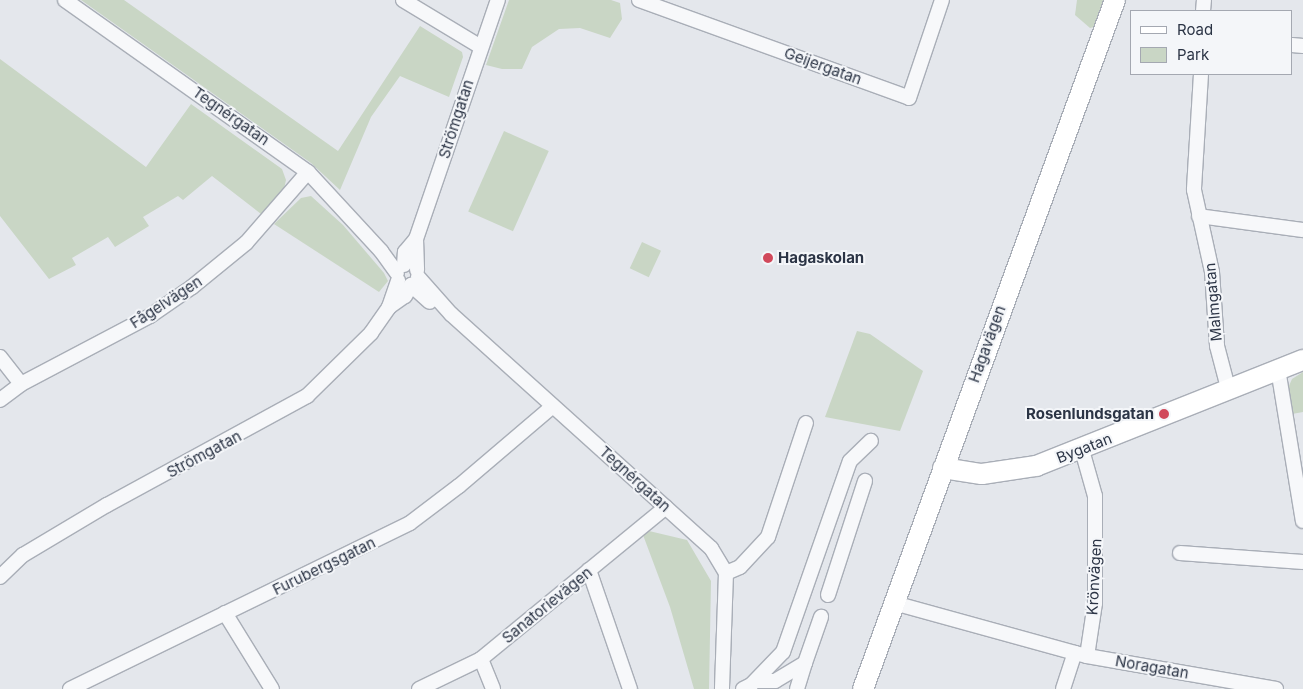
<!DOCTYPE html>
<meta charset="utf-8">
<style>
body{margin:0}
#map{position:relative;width:1303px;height:689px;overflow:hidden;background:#e4e7ec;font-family:Inter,sans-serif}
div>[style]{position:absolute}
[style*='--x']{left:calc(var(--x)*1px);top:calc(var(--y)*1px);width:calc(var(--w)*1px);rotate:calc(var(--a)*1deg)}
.green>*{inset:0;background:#c9d6c5;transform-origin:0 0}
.roads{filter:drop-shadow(1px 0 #a9aeb7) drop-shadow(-1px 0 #a9aeb7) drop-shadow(0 1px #a9aeb7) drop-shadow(0 -1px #a9aeb7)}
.street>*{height:14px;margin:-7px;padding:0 7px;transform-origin:7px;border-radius:7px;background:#f7f8fa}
.secondary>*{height:20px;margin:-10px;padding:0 10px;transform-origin:10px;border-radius:10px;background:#fff}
.dots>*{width:14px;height:14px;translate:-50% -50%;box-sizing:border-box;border:2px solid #f4f6f9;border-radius:50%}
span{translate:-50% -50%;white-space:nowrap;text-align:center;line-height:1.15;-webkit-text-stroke:4px #f4f6f9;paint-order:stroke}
.street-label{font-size:15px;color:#2b3445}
.poi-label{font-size:15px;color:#2b3445;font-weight:700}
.left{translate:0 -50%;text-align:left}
.right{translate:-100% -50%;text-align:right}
.legend{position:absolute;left:1130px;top:10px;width:162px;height:65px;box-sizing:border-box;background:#f4f6f9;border:1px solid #a4a8b1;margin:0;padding:6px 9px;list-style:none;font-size:15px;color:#2b3445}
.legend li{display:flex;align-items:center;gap:10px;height:25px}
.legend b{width:25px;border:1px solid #a4a8b1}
</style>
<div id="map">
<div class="green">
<div style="clip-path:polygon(81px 0,124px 0,338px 151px,420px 26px,462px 52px,463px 57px,449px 97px,400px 76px,371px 117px,340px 190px,311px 163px)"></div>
<div style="clip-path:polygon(509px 0,611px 0,620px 3px,622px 19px,610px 38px,580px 28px,559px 29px,532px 47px,522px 69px,502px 69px,486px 65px)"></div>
<div style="clip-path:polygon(1077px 0,1104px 0,1094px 27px,1090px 28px,1075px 15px)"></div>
<div style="clip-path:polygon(0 59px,146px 167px,191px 104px,282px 169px,286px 180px,284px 189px,261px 214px,212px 176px,183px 200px,178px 196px,143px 217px,149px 226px,115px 247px,108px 237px,72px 258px,76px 265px,49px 279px,0 216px)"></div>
<div style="left:504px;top:131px;width:49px;height:88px;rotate:24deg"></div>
<div style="clip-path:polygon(311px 196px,343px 225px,384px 273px,388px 281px,379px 292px,274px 224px,301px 198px)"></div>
<div style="left:642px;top:242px;width:21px;height:29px;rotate:25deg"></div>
<div style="clip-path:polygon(857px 331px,870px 334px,923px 371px,900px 431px,825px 417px)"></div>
<div style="clip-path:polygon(1303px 372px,1303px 412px,1292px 414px,1288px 388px,1292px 379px)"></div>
<div style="clip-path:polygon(649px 531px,687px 540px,711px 581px,709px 689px,694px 689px,670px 607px,643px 535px)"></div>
</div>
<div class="roads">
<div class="street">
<div style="--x:65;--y:0;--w:298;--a:35.3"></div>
<div style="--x:308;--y:172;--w:108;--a:47.3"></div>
<div style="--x:381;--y:251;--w:27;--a:54"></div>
<div style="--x:403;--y:0;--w:91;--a:31.1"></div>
<div style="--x:639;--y:0;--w:287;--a:19.9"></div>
<div style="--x:909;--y:98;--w:103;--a:-71.4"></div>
<div style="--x:1203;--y:11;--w:11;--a:-85"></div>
<div style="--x:1292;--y:45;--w:11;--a:5"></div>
<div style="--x:1201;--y:74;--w:116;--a:93.5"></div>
<div style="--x:1194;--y:190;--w:84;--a:77.6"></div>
<div style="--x:1212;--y:272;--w:74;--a:86.1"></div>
<div style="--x:1217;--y:346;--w:43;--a:75.3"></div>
<div style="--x:1199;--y:216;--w:105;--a:7.7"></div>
<div style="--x:416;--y:239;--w:31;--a:88"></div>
<div style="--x:404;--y:265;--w:13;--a:-86"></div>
<div style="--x:405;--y:252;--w:17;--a:-50"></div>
<div style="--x:416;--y:239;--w:253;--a:-71.1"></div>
<div style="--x:418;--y:277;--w:50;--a:48.3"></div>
<div style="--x:451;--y:314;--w:350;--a:42"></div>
<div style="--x:711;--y:548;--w:29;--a:59"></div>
<div style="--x:726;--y:573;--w:116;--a:92"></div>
<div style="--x:389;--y:307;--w:19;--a:-35"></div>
<div style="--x:405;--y:296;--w:13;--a:-61"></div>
<div style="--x:411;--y:285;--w:25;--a:42"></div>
<div style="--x:0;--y:357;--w:34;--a:52"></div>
<div style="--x:1278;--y:369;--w:154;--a:80.7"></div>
<div style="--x:0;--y:400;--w:26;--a:-37"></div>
<div style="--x:21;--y:384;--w:146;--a:-27.8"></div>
<div style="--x:150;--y:316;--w:51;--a:-34.6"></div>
<div style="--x:192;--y:287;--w:70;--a:-39.2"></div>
<div style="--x:246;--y:243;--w:94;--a:-48.9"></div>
<div style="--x:1180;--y:553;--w:123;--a:4.2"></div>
<div style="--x:589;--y:570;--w:126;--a:71"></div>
<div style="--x:726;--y:573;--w:15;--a:-23"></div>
<div style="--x:740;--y:567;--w:41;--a:-47"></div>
<div style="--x:768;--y:537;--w:120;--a:-71.6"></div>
<div style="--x:0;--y:577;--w:32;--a:-44"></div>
<div style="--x:23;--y:555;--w:98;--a:-30.8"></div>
<div style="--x:107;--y:505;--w:228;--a:-28.6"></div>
<div style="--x:307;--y:396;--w:90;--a:-44.5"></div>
<div style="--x:371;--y:333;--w:32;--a:-55"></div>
<div style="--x:389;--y:307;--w:28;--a:-71"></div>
<div style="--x:828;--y:595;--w:120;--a:-72"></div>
<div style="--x:894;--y:603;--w:188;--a:15.4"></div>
<div style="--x:225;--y:613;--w:89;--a:58.3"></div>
<div style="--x:1087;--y:656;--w:192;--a:9.9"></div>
<div style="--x:481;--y:659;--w:32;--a:68"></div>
<div style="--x:756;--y:681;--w:19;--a:0"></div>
<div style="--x:775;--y:681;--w:35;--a:-31"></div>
<div style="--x:805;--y:663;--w:49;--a:-70.8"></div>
<div style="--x:70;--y:689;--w:378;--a:-26"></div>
<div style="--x:410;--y:523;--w:61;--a:-37.1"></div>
<div style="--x:459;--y:486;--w:123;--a:-40.4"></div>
<div style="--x:419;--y:689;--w:69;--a:-25.8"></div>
<div style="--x:481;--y:659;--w:239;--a:-39.4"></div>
<div style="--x:743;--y:689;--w:9;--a:-27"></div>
<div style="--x:751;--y:685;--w:46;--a:-45.9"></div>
<div style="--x:783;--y:652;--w:202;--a:-70.7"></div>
<div style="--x:850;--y:461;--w:29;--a:-44"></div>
<div style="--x:797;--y:689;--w:27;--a:-73"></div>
<div style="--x:1063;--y:689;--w:38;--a:-72"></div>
<div style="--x:1075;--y:653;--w:12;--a:14"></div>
<div style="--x:1087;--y:656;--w:54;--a:-81.4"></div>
<div style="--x:1095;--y:603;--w:107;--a:-90"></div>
<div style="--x:1095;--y:496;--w:48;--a:-105.8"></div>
</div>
<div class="secondary">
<div style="--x:943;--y:468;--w:39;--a:9"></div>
<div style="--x:982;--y:474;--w:55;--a:-8.4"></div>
<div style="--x:1036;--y:466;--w:287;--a:-21.7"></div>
<div style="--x:863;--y:689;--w:734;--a:-69.91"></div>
</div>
</div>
<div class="dots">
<div style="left:768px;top:258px;background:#d1495b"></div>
<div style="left:1164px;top:414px;background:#d1495b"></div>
</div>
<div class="street-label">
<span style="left:823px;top:66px;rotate:20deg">Geijergatan</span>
<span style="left:231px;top:116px;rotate:35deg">Tegnérgatan</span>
<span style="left:456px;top:119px;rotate:-72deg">Strömgatan</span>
<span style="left:166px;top:302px;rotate:-33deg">Fågelvägen</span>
<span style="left:1213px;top:302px;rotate:-95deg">Malmgatan</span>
<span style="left:987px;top:344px;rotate:-70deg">Hagavägen</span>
<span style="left:1084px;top:448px;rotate:-21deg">Bygatan</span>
<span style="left:204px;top:454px;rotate:-28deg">Strömgatan</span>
<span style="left:635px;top:479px;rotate:42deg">Tegnérgatan</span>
<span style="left:324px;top:566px;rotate:-26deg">Furubergsgatan</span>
<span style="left:1094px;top:577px;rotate:-87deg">Krönvägen</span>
<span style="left:547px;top:605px;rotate:-39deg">Sanatorievägen</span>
<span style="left:1152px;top:667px;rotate:10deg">Noragatan</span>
</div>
<div class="poi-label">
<span class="left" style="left:778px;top:258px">Hagaskolan</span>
<span class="right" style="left:1154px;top:414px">Rosenlundsgatan</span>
</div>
<ul class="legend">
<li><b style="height:6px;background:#fff"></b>Road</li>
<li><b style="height:14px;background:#c9d6c5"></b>Park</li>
</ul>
</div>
